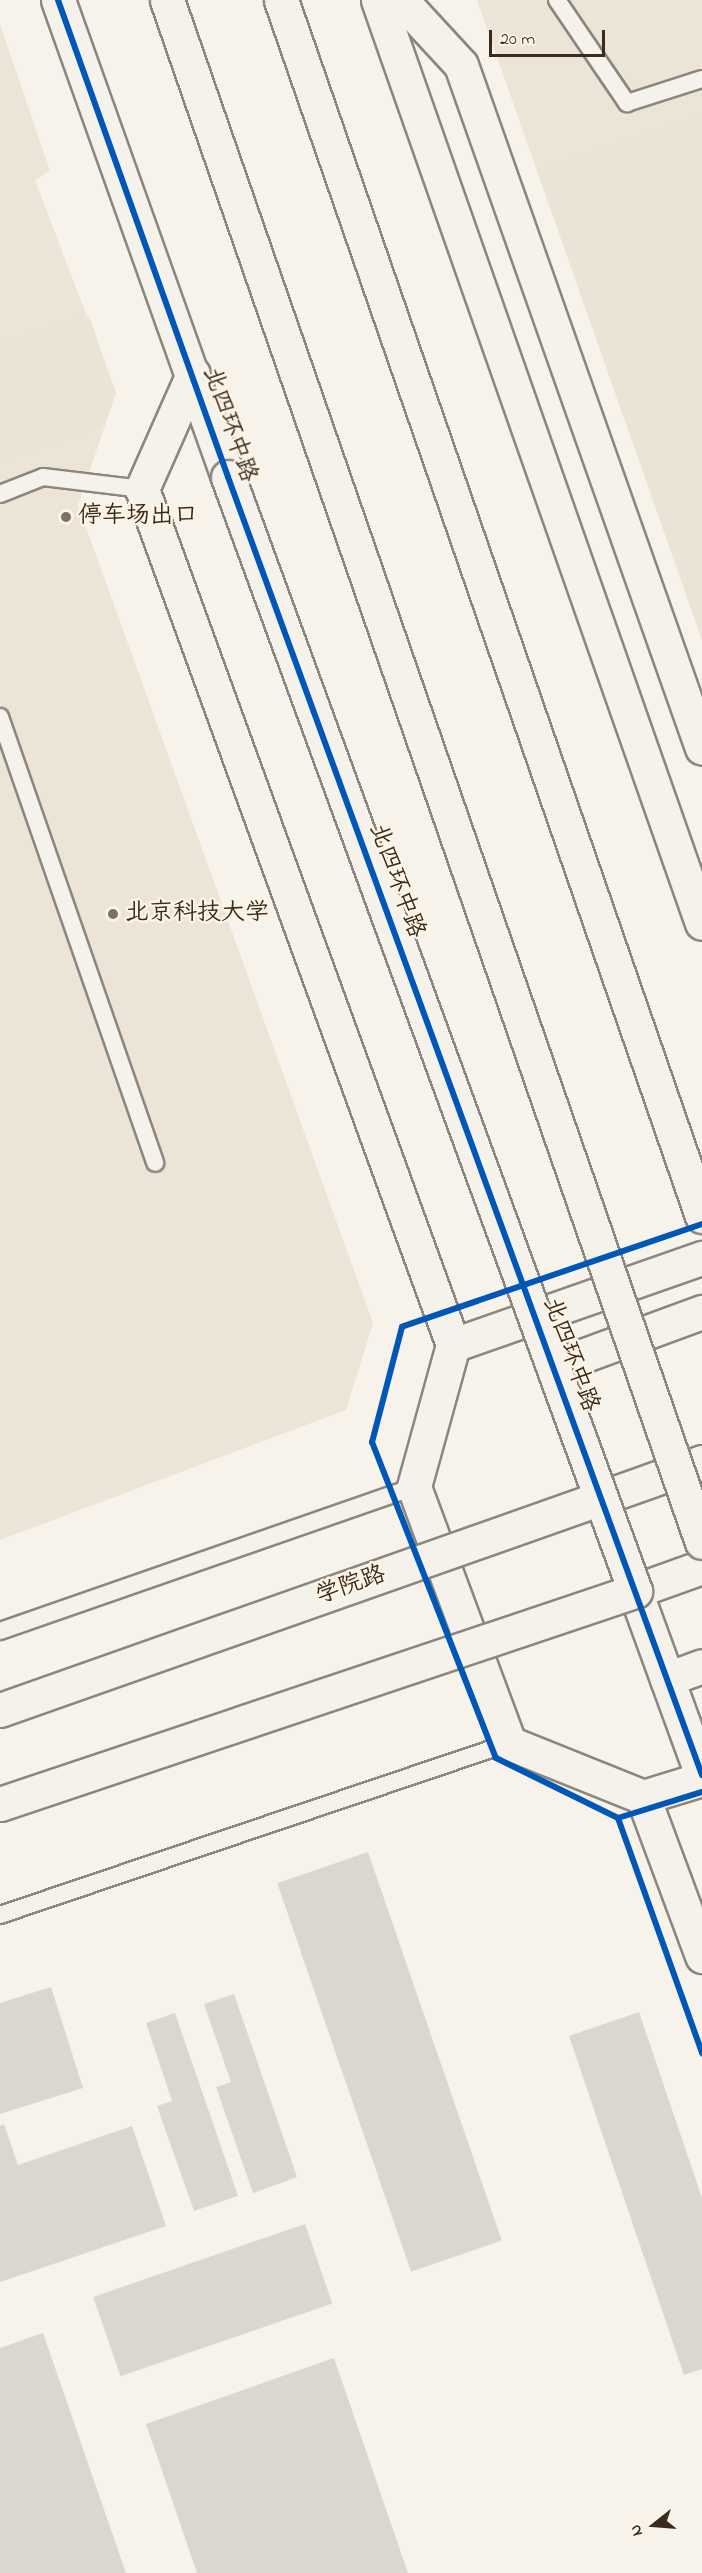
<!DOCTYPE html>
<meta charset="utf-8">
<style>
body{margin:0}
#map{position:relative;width:702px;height:2573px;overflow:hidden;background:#f7f3ea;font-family:"Indie Flower","LXGW WenKai TC",sans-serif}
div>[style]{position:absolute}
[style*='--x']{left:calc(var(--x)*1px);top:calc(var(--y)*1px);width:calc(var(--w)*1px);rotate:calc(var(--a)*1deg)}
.built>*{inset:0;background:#ebe4d7}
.green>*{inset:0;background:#eae4d7}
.building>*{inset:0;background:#dbd7d0;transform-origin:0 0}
.roads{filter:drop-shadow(2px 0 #8b867f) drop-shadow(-2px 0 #8b867f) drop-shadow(0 2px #8b867f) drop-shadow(0 -2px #8b867f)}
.lane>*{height:16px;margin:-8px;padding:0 8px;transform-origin:8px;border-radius:8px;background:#f5f2ec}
.secondary>*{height:33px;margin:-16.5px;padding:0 16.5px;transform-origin:16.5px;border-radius:16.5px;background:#f5f2ec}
.primary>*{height:33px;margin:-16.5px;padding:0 16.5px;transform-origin:16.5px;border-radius:16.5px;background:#f5f2ec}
.highway>*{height:33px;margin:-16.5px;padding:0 16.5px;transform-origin:16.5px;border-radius:16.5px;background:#f5f2ec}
.bridges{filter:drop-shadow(2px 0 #8b867f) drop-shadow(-2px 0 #8b867f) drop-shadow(0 2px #8b867f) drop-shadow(0 -2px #8b867f)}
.secondary-bridge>*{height:33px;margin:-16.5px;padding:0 16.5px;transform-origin:16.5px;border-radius:16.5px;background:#f5f2ec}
.primary-bridge>*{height:33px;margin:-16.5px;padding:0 16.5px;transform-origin:16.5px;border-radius:16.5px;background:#f5f2ec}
.highway-bridge>*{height:33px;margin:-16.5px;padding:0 16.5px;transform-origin:16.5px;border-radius:16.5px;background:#f5f2ec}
.cycleway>*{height:6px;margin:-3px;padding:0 3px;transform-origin:3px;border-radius:3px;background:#0057b8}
.dots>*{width:16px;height:16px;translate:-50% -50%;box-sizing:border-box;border:3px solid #fcf5e5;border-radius:50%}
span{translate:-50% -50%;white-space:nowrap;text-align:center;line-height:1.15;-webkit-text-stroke:5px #fcf5e5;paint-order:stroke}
.street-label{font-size:24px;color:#3b2a1e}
.poi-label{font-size:24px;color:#3b2a1e}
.left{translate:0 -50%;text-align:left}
.north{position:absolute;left:624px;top:2495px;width:60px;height:60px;-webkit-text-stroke:4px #fcf5e5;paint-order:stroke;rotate:253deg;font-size:16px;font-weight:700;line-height:24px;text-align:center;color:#3b2a1e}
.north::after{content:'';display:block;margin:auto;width:21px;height:27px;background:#3b2a1e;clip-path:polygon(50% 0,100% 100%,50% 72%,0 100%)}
.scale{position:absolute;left:489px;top:30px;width:116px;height:27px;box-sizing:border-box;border:3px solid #3b2a1e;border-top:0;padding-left:8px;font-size:18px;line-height:21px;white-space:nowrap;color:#3b2a1e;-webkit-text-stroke:4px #fcf5e5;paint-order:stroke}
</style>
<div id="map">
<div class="built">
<div style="clip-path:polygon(477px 0,702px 0,702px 112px,536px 168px)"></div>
<div style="clip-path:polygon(0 24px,50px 171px,35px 180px,116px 393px,78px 505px,373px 1323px,346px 1410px,0 1540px)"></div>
</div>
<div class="green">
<div style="clip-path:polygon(702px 112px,702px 640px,536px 168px)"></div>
<div style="clip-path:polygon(89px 316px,116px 393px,104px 424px,0 461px,0 345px)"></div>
</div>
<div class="building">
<div style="left:368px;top:1852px;width:411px;height:96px;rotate:71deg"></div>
<div style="clip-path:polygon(51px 1987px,83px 2088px,0 2114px,0 2003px)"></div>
<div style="clip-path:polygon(234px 1994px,297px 2177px,253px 2193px,216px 2087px,231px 2082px,204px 2004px)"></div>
<div style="clip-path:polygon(639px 2012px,702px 2198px,702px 2369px,684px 2375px,569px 2036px)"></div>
<div style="clip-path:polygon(175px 2013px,238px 2196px,194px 2211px,157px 2106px,172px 2101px,146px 2023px)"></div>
<div style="clip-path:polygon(4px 2124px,18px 2165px,132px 2126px,166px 2226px,0 2282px,0 2126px)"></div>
<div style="left:305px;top:2224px;width:84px;height:224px;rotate:71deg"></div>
<div style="clip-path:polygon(43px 2333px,126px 2573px,0 2573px,0 2348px)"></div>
<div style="clip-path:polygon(334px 2358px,408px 2573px,197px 2573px,146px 2424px)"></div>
</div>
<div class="roads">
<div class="lane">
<div style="--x:557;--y:0;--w:125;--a:55.8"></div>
<div style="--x:627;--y:103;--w:79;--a:-17.7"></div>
<div style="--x:0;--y:494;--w:46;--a:-21.6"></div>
<div style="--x:43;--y:477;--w:100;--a:6.9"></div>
<div style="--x:0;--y:717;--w:472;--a:70.8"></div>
<div style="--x:0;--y:1631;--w:438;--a:-19.2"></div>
<div style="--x:0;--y:1915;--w:537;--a:-18.67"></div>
</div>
<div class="secondary">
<div style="--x:58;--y:0;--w:506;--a:70.38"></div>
<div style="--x:378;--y:0;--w:978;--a:70.66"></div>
<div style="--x:401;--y:0;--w:88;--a:47.3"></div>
<div style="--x:461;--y:65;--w:724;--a:70.56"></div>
<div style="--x:193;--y:374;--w:126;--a:113.9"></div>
<div style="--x:142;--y:489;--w:911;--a:70.03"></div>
<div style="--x:453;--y:1345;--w:147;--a:105.4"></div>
<div style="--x:414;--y:1487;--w:273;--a:69.6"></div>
<div style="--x:509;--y:1743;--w:144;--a:21.9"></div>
<div style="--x:643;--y:1797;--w:170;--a:69.6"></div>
<div style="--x:453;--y:1345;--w:264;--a:-19.3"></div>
<div style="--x:555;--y:1366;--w:157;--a:-20.2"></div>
<div style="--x:635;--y:1591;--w:196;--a:70"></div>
<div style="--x:667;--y:1679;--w:37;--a:-20"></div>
<div style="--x:643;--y:1797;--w:62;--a:-17"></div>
</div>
<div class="primary">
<div style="--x:601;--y:1498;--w:107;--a:-19.6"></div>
<div style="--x:635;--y:1591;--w:71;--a:-19.7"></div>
</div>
<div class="highway">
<div style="--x:281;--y:0;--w:1287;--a:70.9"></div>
</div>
</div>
<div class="bridges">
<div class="secondary-bridge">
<div style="--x:228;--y:477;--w:1186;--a:69.93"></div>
</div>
<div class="primary-bridge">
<div style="--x:0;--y:1710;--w:637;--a:-19.43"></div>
<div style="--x:0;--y:1804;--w:670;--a:-18.54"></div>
</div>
<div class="highway-bridge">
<div style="--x:167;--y:0;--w:1632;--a:70.87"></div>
</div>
</div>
<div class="cycleway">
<div style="--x:58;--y:0;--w:506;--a:70.38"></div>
<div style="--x:228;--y:477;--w:1382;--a:69.94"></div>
<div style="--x:702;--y:1224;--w:317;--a:161.1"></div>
<div style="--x:402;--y:1327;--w:119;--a:104.6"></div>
<div style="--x:372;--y:1442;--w:339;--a:68.6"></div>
<div style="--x:496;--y:1758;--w:136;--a:26.2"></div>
<div style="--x:618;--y:1818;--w:88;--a:-17.2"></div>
<div style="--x:618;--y:1818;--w:250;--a:70.3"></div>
</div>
<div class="dots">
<div style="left:66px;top:517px;background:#7d7065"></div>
<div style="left:113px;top:914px;background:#7d7065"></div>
</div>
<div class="street-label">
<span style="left:229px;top:425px;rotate:71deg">北四环中路</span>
<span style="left:396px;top:881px;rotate:70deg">北四环中路</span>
<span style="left:570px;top:1355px;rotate:70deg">北四环中路</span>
<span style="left:351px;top:1586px;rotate:-19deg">学院路</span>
</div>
<div class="poi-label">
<span class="left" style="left:78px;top:517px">停车场出口</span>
<span class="left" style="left:125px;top:914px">北京科技大学</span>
</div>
<div class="north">N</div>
<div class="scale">20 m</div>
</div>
